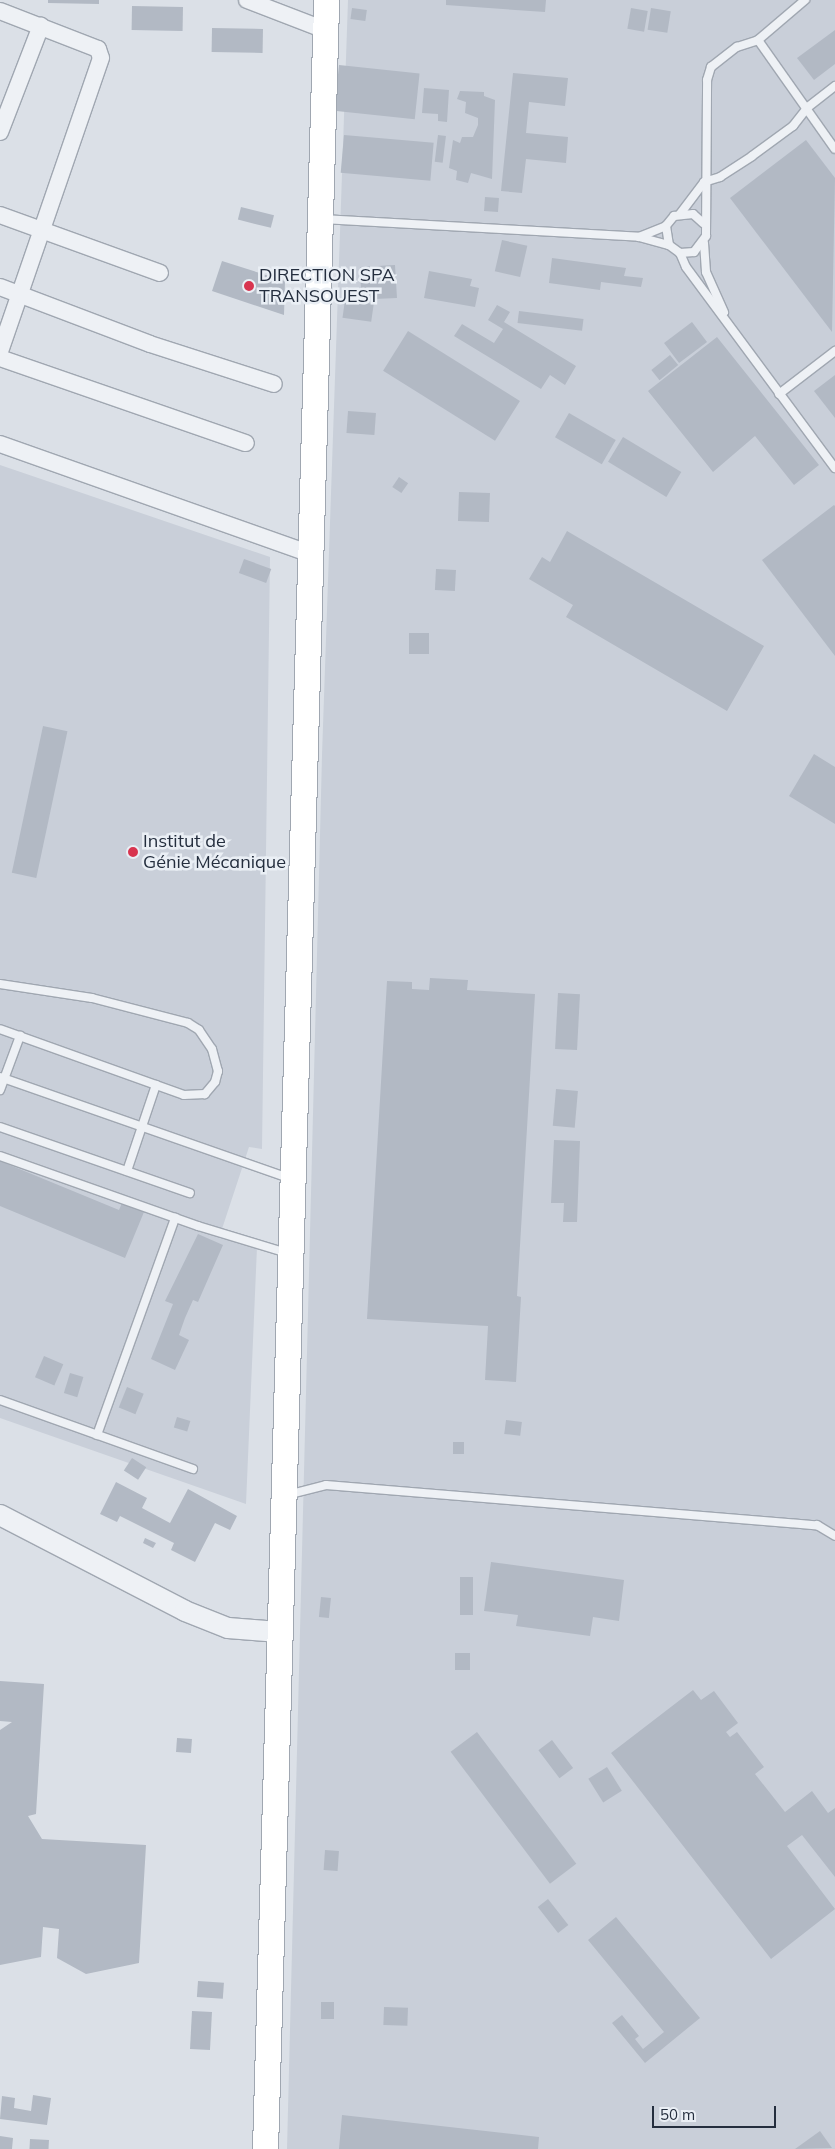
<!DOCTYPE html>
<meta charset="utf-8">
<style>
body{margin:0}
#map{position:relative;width:835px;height:2149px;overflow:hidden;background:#dbe0e7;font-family:Mulish,sans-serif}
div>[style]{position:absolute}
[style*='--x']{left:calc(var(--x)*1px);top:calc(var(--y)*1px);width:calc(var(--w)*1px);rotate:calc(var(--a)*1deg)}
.built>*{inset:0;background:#c9cfd9}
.building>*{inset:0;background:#b2b9c4;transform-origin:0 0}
.roads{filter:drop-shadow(1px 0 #a0a7b1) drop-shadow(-1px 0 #a0a7b1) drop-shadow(0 1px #a0a7b1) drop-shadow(0 -1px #a0a7b1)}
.service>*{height:8px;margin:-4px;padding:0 4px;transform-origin:4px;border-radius:4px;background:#eef1f5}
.minor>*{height:16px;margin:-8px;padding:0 8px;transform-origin:8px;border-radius:8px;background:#eef1f5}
.tertiary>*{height:20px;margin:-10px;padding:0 10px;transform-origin:10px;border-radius:10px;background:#eef1f5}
.primary>*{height:25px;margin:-12.5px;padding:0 12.5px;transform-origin:12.5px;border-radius:12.5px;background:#fff}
.dots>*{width:14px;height:14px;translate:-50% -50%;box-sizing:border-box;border:2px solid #eaeff5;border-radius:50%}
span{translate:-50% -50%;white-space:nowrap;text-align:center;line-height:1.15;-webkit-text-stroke:5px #eaeff5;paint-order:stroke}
.poi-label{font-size:18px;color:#242e3e}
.left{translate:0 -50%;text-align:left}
.scale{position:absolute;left:652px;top:2106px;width:124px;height:22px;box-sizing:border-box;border:2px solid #242e3e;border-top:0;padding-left:6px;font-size:15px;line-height:18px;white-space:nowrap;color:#242e3e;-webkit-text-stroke:4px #eaeff5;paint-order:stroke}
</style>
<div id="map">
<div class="built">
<div style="clip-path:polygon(348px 0,835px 0,835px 2149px,287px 2149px,322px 755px)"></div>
<div style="clip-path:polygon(0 465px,270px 557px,262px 1149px,249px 1147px,219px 1238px,257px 1247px,246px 1504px,0 1418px)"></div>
</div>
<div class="building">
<div style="clip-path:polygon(48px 0,99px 0,99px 4px,48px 3px)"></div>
<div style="clip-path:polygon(446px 0,546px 0,545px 12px,446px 5px)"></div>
<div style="left:132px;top:6px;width:51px;height:24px;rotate:1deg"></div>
<div style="left:352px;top:8px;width:15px;height:11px;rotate:8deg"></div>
<div style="left:631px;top:8px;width:17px;height:21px;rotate:10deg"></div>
<div style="left:651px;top:8px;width:20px;height:22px;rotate:9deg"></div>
<div style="left:212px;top:28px;width:51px;height:24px;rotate:1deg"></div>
<div style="clip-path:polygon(835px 30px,835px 64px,814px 80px,797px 58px)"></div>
<div style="left:339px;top:65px;width:81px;height:46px;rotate:6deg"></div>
<div style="clip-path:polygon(513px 73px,568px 78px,565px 106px,529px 102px,526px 133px,568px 137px,566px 163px,526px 159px,522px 193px,501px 191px)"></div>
<div style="clip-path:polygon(424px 88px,449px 90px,447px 122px,438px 121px,438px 114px,422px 113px)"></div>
<div style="clip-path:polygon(460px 91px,484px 92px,484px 96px,495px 100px,492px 179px,471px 173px,468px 183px,456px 180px,457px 171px,449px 168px,453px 140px,460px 143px,462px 137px,473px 137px,478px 125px,478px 118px,465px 113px,466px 102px,457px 99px)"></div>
<div style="left:344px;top:135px;width:90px;height:38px;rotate:5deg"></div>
<div style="left:438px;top:135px;width:8px;height:27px;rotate:7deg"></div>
<div style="clip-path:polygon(806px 140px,835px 178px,832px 332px,730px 198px)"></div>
<div style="left:485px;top:197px;width:14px;height:14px;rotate:4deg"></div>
<div style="left:241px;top:207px;width:34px;height:13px;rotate:14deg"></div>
<div style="left:502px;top:240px;width:26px;height:32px;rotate:13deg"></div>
<div style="clip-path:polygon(552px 258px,626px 268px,624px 276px,643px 278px,641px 287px,601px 282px,600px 290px,549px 283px)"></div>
<div style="clip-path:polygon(222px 261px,285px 281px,284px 315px,212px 291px)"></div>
<div style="clip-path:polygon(395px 265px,397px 298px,374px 299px,374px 289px,361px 289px,360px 267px)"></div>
<div style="clip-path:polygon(429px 271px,472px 279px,470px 286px,479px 288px,475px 307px,424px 298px)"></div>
<div style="left:345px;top:300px;width:29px;height:18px;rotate:8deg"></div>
<div style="clip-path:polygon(497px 305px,510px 312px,504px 322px,576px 366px,565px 385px,550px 375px,541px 389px,454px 336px,462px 324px,494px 343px,503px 329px,488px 320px)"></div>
<div style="left:519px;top:311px;width:65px;height:12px;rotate:7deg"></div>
<div style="left:692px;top:322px;width:25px;height:35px;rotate:53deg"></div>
<div style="left:408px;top:331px;width:132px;height:47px;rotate:32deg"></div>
<div style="clip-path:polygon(717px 337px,819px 465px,794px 485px,755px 436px,713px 472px,648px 391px)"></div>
<div style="left:670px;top:355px;width:13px;height:24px;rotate:51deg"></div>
<div style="clip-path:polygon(835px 375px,835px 418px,814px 391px)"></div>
<div style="left:348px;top:411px;width:28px;height:22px;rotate:4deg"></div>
<div style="left:569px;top:413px;width:54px;height:28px;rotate:30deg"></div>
<div style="left:623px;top:437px;width:68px;height:29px;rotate:31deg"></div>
<div style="left:399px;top:477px;width:11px;height:12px;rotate:34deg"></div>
<div style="left:459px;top:492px;width:31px;height:29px;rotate:2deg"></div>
<div style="clip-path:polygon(834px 505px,835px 506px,835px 656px,762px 560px)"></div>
<div style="clip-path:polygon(567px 531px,764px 646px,727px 711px,566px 617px,573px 605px,529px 579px,542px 557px,550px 562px)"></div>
<div style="left:244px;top:559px;width:29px;height:15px;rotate:20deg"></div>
<div style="left:436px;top:569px;width:20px;height:21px;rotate:3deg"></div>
<div style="left:409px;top:633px;width:20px;height:21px"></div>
<div style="left:43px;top:726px;width:25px;height:150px;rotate:12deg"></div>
<div style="clip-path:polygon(814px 754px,835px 767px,835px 824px,789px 796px)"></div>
<div style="clip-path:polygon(430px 978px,468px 980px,467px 990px,535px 994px,517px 1296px,521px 1297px,516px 1382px,485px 1380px,488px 1326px,367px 1319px,387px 981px,412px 982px,412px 989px,429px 990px)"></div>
<div style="left:558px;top:993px;width:22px;height:56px;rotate:3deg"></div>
<div style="left:556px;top:1089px;width:22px;height:37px;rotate:5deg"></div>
<div style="clip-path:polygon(554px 1140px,580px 1141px,577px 1222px,563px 1222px,564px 1203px,551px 1203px)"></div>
<div style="clip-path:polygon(0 1161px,119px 1210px,122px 1203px,144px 1212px,125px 1258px,0 1206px)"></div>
<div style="clip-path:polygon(198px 1234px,223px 1245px,198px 1302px,193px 1300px,185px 1318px,179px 1335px,189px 1340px,175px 1370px,151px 1359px,173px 1304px,165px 1301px)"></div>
<div style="left:44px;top:1356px;width:21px;height:23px;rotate:23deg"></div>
<div style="left:70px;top:1373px;width:14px;height:21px;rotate:17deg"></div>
<div style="left:127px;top:1387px;width:18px;height:22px;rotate:22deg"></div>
<div style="left:177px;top:1417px;width:14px;height:11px;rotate:17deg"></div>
<div style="left:506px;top:1420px;width:16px;height:14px;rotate:7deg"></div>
<div style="left:464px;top:1442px;width:12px;height:11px;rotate:90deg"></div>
<div style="left:132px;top:1458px;width:17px;height:15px;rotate:33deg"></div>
<div style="clip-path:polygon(116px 1482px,147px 1498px,142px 1508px,170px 1523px,188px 1489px,237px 1516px,230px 1530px,215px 1523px,195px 1562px,171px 1550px,174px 1543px,120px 1516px,117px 1522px,100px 1514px)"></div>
<div style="clip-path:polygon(145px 1538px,156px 1543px,153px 1548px,143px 1543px)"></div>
<div style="clip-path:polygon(491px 1562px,624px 1580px,619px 1621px,593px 1617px,590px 1636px,516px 1626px,518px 1615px,484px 1611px)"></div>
<div style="left:460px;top:1577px;width:13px;height:38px"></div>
<div style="left:321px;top:1597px;width:10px;height:20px;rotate:6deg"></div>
<div style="left:455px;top:1653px;width:15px;height:17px"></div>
<div style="clip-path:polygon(0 1681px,44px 1684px,36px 1814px,28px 1816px,42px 1839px,146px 1845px,139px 1963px,86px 1974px,57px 1958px,59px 1929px,43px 1927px,41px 1957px,0 1965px,0 1730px,12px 1722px,0 1721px)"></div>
<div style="clip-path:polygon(693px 1690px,701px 1700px,714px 1691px,738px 1723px,726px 1732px,730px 1737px,737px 1732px,764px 1767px,755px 1774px,785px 1812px,812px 1791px,828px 1813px,835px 1808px,835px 1877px,802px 1835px,787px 1846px,835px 1909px,771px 1959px,611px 1753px)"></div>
<div style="left:477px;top:1732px;width:165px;height:33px;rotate:53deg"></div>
<div style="left:177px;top:1738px;width:15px;height:14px;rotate:4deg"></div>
<div style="left:552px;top:1740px;width:35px;height:17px;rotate:53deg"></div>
<div style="left:607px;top:1767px;width:28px;height:22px;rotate:58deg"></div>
<div style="left:325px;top:1850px;width:14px;height:20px;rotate:4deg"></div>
<div style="left:548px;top:1899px;width:33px;height:13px;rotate:52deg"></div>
<div style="clip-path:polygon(616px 1917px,700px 2018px,645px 2063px,612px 2023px,622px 2015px,639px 2036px,635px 2039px,643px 2049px,664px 2032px,588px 1940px)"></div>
<div style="left:198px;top:1981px;width:26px;height:16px;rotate:4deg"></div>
<div style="left:321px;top:2002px;width:13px;height:17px"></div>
<div style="left:384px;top:2007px;width:24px;height:18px;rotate:2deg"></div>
<div style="left:192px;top:2011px;width:20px;height:38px;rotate:3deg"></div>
<div style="clip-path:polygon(33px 2095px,51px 2098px,47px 2125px,0 2119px,2px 2096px,15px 2098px,14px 2108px,31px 2111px)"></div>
<div style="clip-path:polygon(342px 2115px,539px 2137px,538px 2149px,339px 2149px)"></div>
<div style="clip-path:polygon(820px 2131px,832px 2148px,795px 2149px)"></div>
<div style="clip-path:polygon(0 2136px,13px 2138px,12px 2149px,0 2149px)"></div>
<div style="left:30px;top:2139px;width:19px;height:10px;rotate:3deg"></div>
</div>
<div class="roads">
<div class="service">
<div style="--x:758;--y:40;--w:133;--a:54.8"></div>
<div style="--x:680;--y:214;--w:40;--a:-53"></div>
<div style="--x:704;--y:182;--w:17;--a:-17"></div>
<div style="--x:720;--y:177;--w:38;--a:-33"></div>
<div style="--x:752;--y:156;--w:51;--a:-36.2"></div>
<div style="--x:793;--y:126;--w:24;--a:-52"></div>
<div style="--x:808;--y:107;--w:34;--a:-38"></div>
<div style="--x:322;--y:219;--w:318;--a:3.2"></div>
<div style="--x:639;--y:237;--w:31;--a:15"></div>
<div style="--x:703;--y:223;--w:13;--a:-138"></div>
<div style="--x:693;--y:214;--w:19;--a:174"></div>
<div style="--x:674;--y:216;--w:13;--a:129"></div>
<div style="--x:666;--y:226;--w:19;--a:81"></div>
<div style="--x:669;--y:245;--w:14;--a:36"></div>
<div style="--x:680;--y:253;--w:14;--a:-4"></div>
<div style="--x:694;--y:252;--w:20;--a:-53"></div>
<div style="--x:706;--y:236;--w:156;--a:-89.6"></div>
<div style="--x:707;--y:80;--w:14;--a:-73"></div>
<div style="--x:711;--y:67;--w:33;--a:-38"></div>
<div style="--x:737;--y:47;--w:22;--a:-18"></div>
<div style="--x:758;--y:40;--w:62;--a:-40.4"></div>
<div style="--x:639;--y:237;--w:29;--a:-22"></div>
<div style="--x:704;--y:243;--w:29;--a:86"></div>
<div style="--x:706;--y:272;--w:44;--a:65.8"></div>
<div style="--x:680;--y:253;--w:15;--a:67"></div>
<div style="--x:686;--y:267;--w:250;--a:53.5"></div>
<div style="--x:779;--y:394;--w:71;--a:-37.5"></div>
<div style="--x:0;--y:984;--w:93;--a:8.7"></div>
<div style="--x:92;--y:998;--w:99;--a:14.6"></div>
<div style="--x:188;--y:1023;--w:13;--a:32"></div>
<div style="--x:199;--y:1030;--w:23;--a:56"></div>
<div style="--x:212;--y:1049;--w:23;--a:75"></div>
<div style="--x:218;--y:1071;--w:11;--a:105"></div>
<div style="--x:215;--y:1082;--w:16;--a:130"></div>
<div style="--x:205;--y:1094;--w:21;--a:177"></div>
<div style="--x:184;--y:1095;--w:195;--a:-160.3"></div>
<div style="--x:0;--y:1077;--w:305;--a:19.3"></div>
<div style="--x:0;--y:1090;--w:58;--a:-69.7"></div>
<div style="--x:0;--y:1127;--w:201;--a:19.2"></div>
<div style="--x:0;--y:1156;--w:210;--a:19.5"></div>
<div style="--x:198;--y:1226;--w:93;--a:16.9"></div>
<div style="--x:127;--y:1171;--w:91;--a:-71.4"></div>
<div style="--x:0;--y:1400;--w:205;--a:19.7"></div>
<div style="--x:97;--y:1435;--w:231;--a:-70.2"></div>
<div style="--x:287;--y:1495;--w:40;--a:-14.4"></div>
<div style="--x:326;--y:1485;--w:493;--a:4.7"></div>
<div style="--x:817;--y:1525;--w:21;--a:31"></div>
</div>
<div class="minor">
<div style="--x:247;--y:0;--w:84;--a:21"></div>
<div style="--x:0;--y:11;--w:105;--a:21.2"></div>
<div style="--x:98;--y:49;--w:9;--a:72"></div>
<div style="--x:101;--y:58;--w:311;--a:109"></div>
<div style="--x:0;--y:132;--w:114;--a:-68.9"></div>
<div style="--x:0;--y:215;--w:170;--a:19.9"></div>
<div style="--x:0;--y:287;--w:160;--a:20.8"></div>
<div style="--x:150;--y:344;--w:130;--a:17.9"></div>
<div style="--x:0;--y:358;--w:260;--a:19.1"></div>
<div style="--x:0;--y:444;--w:330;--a:19.5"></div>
</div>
<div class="tertiary">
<div style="--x:0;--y:1515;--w:208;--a:27.4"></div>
<div style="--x:185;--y:1611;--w:46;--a:21.6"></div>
<div style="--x:228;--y:1628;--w:51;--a:4.5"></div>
</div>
<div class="primary">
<div style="--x:265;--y:2149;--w:2150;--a:-88.37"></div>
</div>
</div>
<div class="dots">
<div style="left:249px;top:286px;background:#d8344f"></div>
<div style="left:133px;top:852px;background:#d8344f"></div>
</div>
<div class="poi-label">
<span class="left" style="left:259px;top:286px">DIRECTION SPA<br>TRANSOUEST</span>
<span class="left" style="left:143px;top:852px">Institut de<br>Génie Mécanique</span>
</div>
<div class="scale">50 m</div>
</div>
